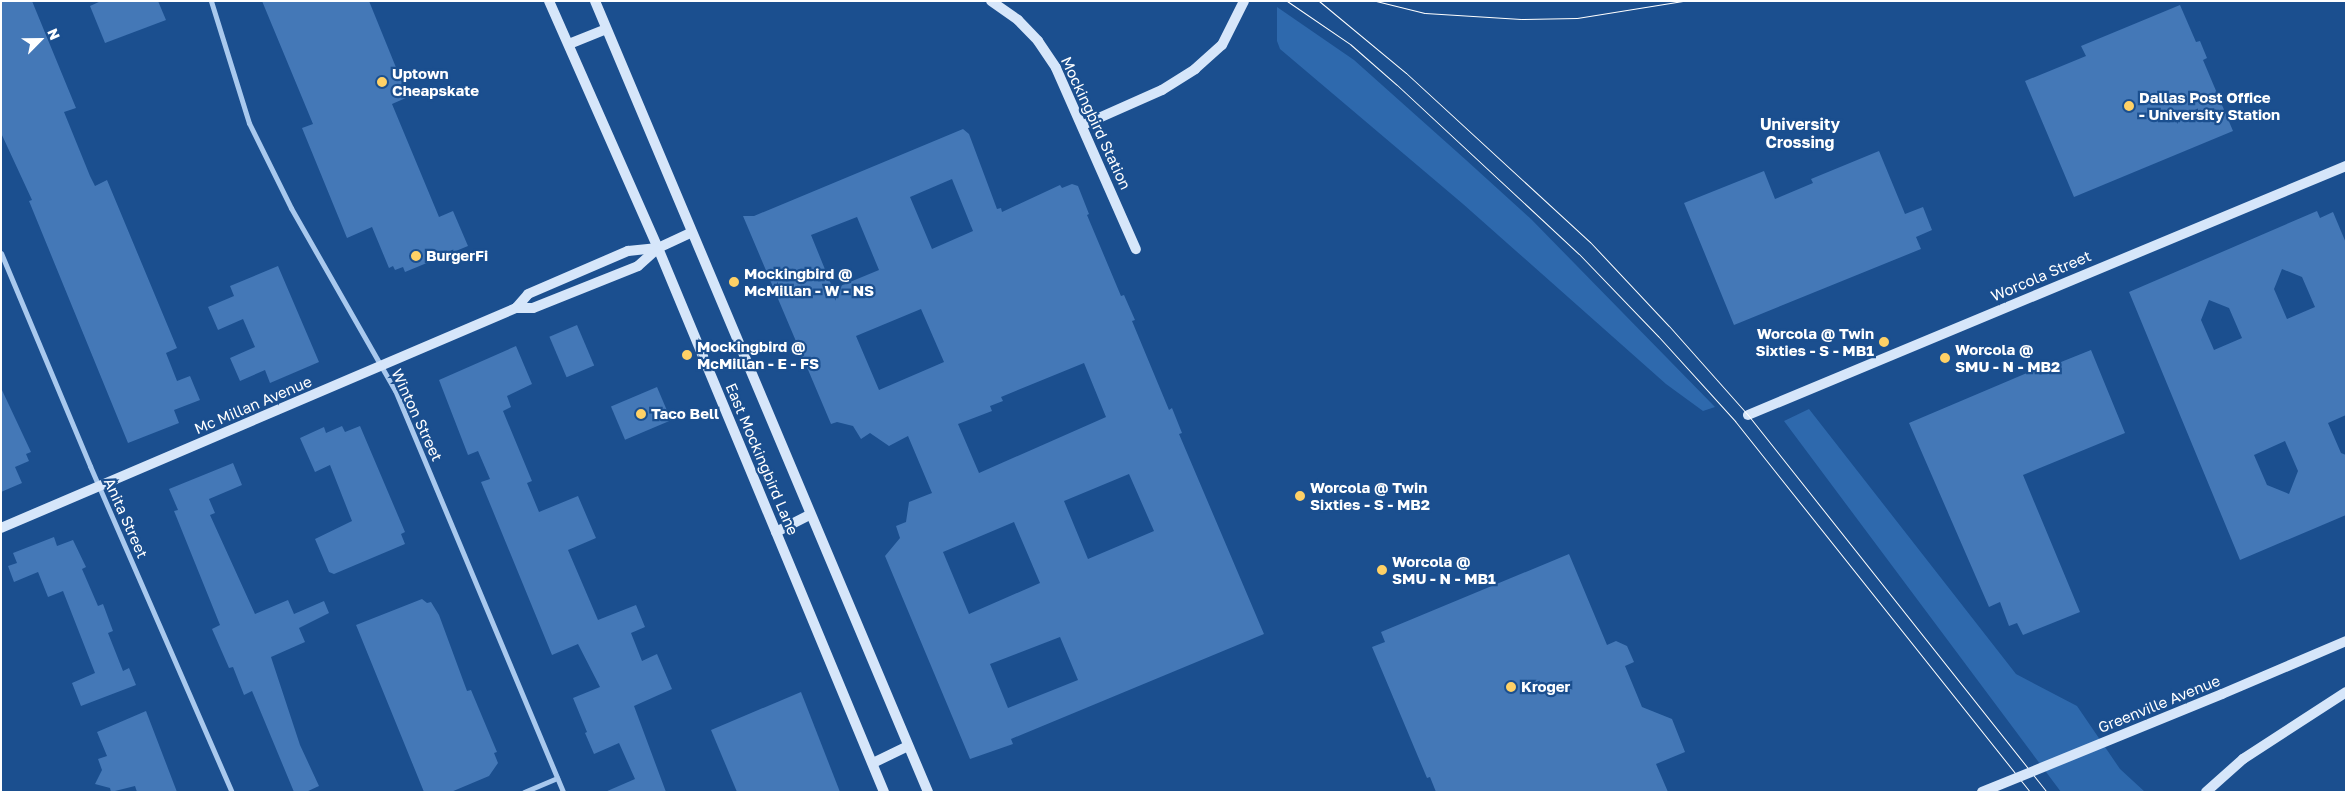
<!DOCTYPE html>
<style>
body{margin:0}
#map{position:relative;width:2347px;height:793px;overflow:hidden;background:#1b4f8f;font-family:"Golos Text",sans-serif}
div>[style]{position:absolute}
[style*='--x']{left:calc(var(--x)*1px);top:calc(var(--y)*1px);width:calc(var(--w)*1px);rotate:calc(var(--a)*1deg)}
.green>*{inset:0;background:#2e69ad}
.building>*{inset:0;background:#4478b7;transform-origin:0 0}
.street>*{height:5px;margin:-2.5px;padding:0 2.5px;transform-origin:2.5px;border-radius:2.5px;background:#a9c9ee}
.secondary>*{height:10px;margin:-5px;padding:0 5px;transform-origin:5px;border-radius:5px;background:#d6e6fa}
.tram>*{height:1px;margin:-0.5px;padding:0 0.5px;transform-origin:0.5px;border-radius:0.5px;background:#fff}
.secondary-bridge>*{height:10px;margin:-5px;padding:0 5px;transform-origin:5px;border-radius:5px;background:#d6e6fa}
.dots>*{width:14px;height:14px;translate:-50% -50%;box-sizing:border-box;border:2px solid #1b4f8f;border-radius:50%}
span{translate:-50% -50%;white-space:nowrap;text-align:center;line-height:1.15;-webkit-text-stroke:4.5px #1b4f8f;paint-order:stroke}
.poi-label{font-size:15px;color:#fff;font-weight:700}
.left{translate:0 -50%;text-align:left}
.right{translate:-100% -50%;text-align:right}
.street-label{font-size:15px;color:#fff}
.neighbourhood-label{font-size:16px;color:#fff;font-weight:700}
.frame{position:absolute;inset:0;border:2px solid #fff;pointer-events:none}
.north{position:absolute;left:15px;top:15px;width:50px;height:50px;-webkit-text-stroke:4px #1b4f8f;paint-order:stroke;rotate:67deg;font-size:14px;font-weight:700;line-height:20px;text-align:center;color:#fff}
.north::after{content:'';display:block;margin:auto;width:18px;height:22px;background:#fff;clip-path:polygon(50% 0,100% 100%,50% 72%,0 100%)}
</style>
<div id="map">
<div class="green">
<div style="clip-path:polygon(1277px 7px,1354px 60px,1466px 160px,1531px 219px,1715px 407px,1703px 411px,1666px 384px,1463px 204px,1280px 49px,1277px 41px)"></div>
<div style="clip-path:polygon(1809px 409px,2016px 674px,2077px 706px,2120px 769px,2145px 792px,2061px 792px,1784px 421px)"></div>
</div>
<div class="building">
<div style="clip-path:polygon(1px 1px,32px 1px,76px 108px,64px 112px,90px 176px,95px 186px,107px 180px,177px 348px,166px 353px,177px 381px,190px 376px,200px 400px,174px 410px,179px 423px,128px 443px,29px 201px,32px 200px,1px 133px)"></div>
<div style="clip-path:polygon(101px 1px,158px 1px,166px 20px,105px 43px,90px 6px)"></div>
<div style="clip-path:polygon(262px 1px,369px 1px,408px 97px,392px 104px,439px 217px,453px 211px,468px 246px,405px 272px,403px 267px,395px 270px,393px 266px,389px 268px,372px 227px,347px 238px,302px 128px,313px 124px)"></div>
<div style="clip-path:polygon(2180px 5px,2196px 42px,2200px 41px,2207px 58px,2203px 60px,2233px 131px,2074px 197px,2025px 81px,2086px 56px,2081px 46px)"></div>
<div style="clip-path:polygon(evenodd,963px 129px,969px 134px,997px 209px,1001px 208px,1002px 212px,1060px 185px,1062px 188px,1072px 184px,1078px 186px,1089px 214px,1087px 215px,1121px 296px,1124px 295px,1135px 320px,1132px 321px,1169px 410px,1172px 408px,1182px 433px,1179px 434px,1264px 634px,1011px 739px,1013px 744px,970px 759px,885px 556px,900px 538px,896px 526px,906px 522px,909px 502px,932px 493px,908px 436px,889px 446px,870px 433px,861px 439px,853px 426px,837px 422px,831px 424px,743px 216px,754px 216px,963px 129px,952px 179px,973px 231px,932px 249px,910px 197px,952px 179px,963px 129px,857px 217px,879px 270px,833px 289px,811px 235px,857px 217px,963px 129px,921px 309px,944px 362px,879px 390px,856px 336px,921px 309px,963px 129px,1084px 363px,1106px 417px,979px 473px,958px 424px,992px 411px,990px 406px,1003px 401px,1001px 397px,1084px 363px,963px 129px,1129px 474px,1154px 531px,1088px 559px,1064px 501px,1129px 474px,963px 129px,1014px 522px,1040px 583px,969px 614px,943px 552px,1014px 522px,963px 129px,1060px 637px,1078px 680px,1008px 708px,990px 664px,1060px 637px)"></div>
<div style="clip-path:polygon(1879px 151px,1905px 214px,1923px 207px,1932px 230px,1916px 237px,1921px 249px,1734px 325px,1684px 203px,1764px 171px,1775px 199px,1813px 183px,1811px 179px)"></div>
<div style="clip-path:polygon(evenodd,2317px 211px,2320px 218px,2333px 212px,2346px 243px,2346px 415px,2328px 423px,2341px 453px,2346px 455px,2346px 515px,2240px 560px,2129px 292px,2317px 211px,2282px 269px,2302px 277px,2315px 307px,2287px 319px,2274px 289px,2282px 269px,2317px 211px,2209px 300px,2229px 308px,2242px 338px,2214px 350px,2201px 320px,2209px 300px,2317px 211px,2285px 441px,2298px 471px,2289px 494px,2267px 485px,2254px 455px,2285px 441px)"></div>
<div style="clip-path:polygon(278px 266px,319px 362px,270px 383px,265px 370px,240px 381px,230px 358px,255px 347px,243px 319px,218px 330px,208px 307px,234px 296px,230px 286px)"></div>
<div style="left:577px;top:325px;width:44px;height:30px;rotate:67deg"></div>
<div style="clip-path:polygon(516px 346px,532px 384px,507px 396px,511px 407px,503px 411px,532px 481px,527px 483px,539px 512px,578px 496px,596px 538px,568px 550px,598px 620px,636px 605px,645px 627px,631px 633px,642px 661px,657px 654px,672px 689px,634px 706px,666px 792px,605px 792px,635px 779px,619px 743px,594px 754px,585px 733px,587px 732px,573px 698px,600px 687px,578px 644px,552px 655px,481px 482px,490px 479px,478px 451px,468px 455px,439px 380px)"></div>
<div style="clip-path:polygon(2091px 350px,2125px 433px,2023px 475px,2080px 612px,2023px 635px,2017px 623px,2009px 626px,2000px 602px,1989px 607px,1909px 423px,2055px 361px,2056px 364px)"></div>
<div style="left:657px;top:387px;width:36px;height:50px;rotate:67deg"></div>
<div style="clip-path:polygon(1px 388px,31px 452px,26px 454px,29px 461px,15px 467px,22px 483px,1px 492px)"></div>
<div style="clip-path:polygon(342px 426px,345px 432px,360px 426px,405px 532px,401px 534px,405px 544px,334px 574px,329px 572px,315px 539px,352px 521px,330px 465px,315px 472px,300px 438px,324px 427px,326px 433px)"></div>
<div style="clip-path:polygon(233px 463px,242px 485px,209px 499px,215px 513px,210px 515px,255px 614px,288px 600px,294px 614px,324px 601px,329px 613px,299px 628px,305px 642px,271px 657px,300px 745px,319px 786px,306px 792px,294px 792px,252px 691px,244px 695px,233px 667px,229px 668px,212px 629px,220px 625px,174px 511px,178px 510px,169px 489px)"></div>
<div style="clip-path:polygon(54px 537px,57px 546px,73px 540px,86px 567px,82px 569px,98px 606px,103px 604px,113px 631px,108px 633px,123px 671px,129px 668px,136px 685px,81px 706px,72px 683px,95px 673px,63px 591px,48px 597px,38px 572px,14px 582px,8px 566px,17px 563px,13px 553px)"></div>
<div style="clip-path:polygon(1569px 554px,1607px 645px,1616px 641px,1627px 646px,1634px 662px,1625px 666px,1642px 707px,1672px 719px,1685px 752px,1656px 764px,1668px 792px,1436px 792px,1430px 777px,1427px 778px,1372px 647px,1385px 642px,1381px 632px)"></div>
<div style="clip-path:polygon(422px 599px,427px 603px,431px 602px,439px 615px,467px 691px,471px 690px,497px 752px,494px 753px,498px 763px,489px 776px,451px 792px,424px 792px,356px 625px)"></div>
<div style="clip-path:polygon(801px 692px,840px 792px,737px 792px,711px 730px)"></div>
<div style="clip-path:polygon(146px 711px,177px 792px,137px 792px,135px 786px,111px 792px,110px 788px,95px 784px,102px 770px,98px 759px,107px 756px,97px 732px)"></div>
</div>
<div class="street">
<div style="--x:211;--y:1;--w:128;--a:72.7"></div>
<div style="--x:249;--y:123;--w:95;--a:63.7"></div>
<div style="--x:291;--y:208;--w:210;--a:60.3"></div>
<div style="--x:395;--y:390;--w:436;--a:67.3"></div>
<div style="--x:1;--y:253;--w:231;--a:67.3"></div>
<div style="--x:90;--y:466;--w:356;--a:66.5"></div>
<div style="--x:524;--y:792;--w:36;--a:-23"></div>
</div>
<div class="secondary">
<div style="--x:549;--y:1;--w:270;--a:66.2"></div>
<div style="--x:658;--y:248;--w:589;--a:67.44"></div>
<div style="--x:595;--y:1;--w:858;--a:67.17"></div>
<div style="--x:991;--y:1;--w:33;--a:35"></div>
<div style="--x:1018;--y:20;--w:29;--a:46"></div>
<div style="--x:1038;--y:41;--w:32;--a:56"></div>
<div style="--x:1056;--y:68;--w:198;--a:66.2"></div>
<div style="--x:569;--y:44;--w:40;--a:-22"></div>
<div style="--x:1083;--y:125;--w:86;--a:-23.9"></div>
<div style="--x:1162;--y:90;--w:39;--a:-32"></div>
<div style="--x:1195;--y:69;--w:36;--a:-42"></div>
<div style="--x:1222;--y:45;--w:49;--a:-63.4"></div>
<div style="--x:516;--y:308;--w:18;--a:-49"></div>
<div style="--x:528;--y:294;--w:109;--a:-23.3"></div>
<div style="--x:628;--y:251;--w:30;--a:-6"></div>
<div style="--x:1748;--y:415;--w:648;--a:-22.61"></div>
<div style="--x:1;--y:528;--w:560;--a:-23.13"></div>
<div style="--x:516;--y:308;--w:17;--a:0"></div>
<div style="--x:533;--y:308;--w:113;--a:-21.8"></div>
<div style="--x:638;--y:266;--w:27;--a:-42"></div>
<div style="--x:658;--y:248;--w:35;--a:-25"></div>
<div style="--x:776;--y:532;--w:38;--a:-27"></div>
<div style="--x:2222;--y:694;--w:135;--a:-23.1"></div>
<div style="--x:873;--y:763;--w:39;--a:-26"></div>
<div style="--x:2206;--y:792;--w:50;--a:-41.7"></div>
<div style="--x:2243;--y:759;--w:123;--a:-33"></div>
</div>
<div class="tram">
<div style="--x:1287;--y:1;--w:76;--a:34.3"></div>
<div style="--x:1350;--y:44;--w:62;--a:41.1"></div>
<div style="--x:1397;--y:85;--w:248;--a:42.9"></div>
<div style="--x:1579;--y:254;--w:114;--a:46.1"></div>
<div style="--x:1658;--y:336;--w:115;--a:47.8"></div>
<div style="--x:1735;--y:421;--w:474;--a:51.5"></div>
<div style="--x:1319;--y:1;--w:113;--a:39.6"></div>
<div style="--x:1406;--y:73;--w:250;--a:42.6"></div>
<div style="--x:1590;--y:242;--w:115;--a:46.8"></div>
<div style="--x:1669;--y:326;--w:119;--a:48.4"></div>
<div style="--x:1748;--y:415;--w:481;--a:51.6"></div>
<div style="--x:1376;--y:1;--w:50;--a:13.8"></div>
<div style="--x:1425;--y:13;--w:96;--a:3.6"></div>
<div style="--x:1521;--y:19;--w:56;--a:-1"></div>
<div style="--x:1577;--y:18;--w:107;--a:-9.1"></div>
<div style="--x:1490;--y:1;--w:92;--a:0"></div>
</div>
<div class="secondary-bridge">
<div style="--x:1982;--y:792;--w:259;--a:-22.2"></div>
</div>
<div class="dots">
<div style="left:382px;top:82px;background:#ffd166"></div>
<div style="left:2129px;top:106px;background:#ffd166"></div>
<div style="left:416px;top:256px;background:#ffd166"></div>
<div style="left:734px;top:282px;background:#ffd166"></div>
<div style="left:1884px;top:342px;background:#ffd166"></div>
<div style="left:687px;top:355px;background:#ffd166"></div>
<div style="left:1945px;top:358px;background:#ffd166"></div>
<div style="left:641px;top:414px;background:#ffd166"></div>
<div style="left:1300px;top:496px;background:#ffd166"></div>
<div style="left:1382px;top:570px;background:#ffd166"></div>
<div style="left:1511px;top:687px;background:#ffd166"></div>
</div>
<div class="poi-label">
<span class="left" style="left:392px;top:82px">Uptown<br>Cheapskate</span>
<span class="left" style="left:2139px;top:106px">Dallas Post Office<br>- University Station</span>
<span class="left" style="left:426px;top:256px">BurgerFi</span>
<span class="left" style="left:744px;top:282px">Mockingbird @<br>McMillan - W - NS</span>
<span class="right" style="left:1874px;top:342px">Worcola @ Twin<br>Sixties - S - MB1</span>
<span class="left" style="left:697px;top:355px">Mockingbird @<br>McMillan - E - FS</span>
<span class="left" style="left:1955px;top:358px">Worcola @<br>SMU - N - MB2</span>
<span class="left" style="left:651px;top:414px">Taco Bell</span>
<span class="left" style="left:1310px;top:496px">Worcola @ Twin<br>Sixties - S - MB2</span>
<span class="left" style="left:1392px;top:570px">Worcola @<br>SMU - N - MB1</span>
<span class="left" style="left:1521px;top:687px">Kroger</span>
</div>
<div class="street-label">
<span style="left:1096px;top:123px;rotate:65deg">Mockingbird Station</span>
<span style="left:2041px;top:276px;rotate:-23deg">Worcola Street</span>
<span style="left:253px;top:405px;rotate:-23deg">Mc Millan Avenue</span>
<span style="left:417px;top:415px;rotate:65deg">Winton Street</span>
<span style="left:762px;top:459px;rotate:67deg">East Mockingbird Lane</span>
<span style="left:126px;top:518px;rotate:66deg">Anita Street</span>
<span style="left:2159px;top:704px;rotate:-22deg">Greenville Avenue</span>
</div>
<div class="neighbourhood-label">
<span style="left:1800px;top:133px">University<br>Crossing</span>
</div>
<div class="frame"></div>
<div class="north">N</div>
</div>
